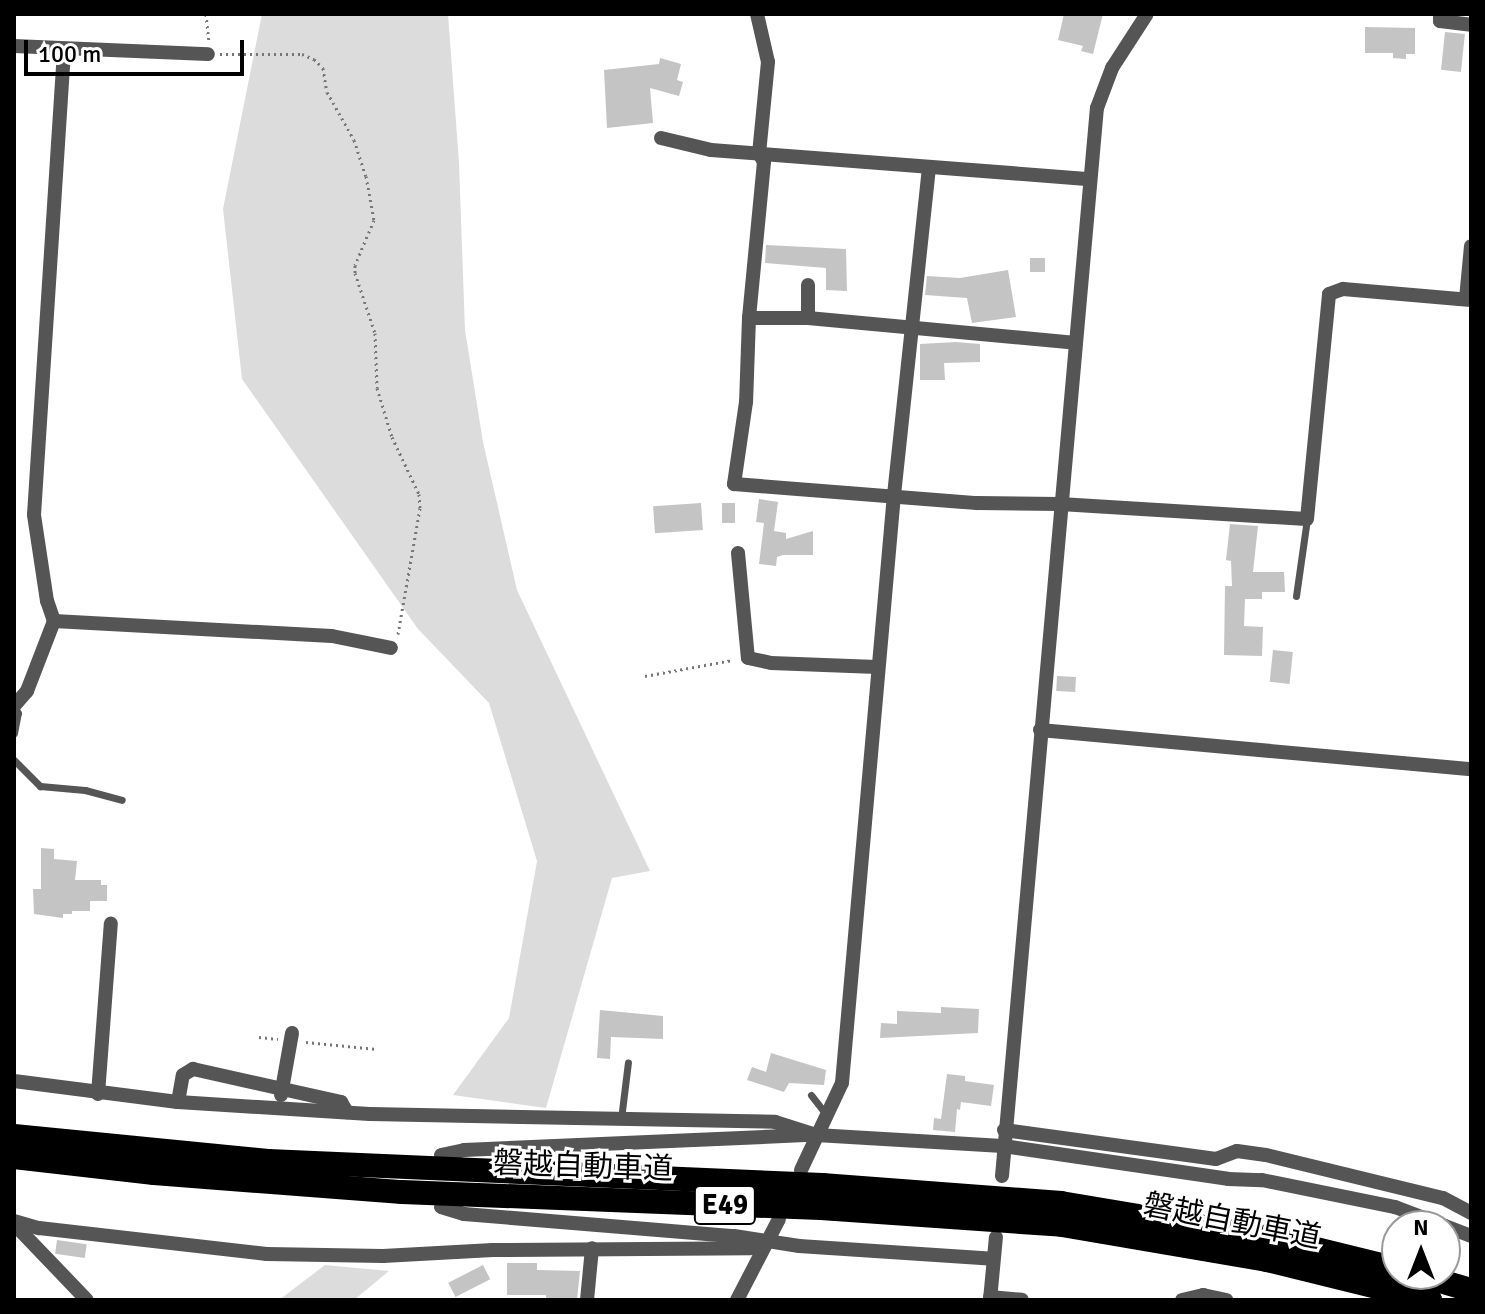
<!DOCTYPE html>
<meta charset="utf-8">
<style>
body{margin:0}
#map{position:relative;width:1485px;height:1314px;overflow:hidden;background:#fff;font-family:Signika,"Noto Sans JP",sans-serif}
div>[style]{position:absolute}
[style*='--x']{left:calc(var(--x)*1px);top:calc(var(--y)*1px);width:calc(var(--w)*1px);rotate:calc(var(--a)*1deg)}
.green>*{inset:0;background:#dcdcdc}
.building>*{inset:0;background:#c4c4c4;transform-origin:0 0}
.path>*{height:3px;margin-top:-1.5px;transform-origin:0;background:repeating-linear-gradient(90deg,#777 0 2px,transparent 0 6px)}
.lane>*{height:7px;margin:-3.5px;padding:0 3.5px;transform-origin:3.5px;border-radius:3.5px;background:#555}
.street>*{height:14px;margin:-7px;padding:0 7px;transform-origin:7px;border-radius:7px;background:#555}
.highway>*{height:24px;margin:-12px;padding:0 12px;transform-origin:12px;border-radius:12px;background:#000}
span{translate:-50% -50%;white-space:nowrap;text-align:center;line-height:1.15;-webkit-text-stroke:6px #fff;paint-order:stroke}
.shield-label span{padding:2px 6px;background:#fff;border:2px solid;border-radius:6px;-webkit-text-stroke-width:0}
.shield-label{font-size:28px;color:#000;font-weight:700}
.street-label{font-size:30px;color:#000}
.frame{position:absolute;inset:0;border:16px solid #000;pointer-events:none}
.north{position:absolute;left:1381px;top:1210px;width:80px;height:80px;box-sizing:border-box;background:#fff;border:2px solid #999;border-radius:50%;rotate:0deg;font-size:22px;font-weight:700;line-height:32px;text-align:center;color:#000}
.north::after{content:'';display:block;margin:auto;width:28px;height:36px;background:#000;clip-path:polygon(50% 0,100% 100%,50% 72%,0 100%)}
.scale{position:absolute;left:24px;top:40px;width:220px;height:36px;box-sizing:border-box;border:4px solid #000;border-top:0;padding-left:10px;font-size:24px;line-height:28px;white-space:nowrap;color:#000;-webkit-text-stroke:6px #fff;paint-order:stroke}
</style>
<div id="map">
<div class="green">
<div style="clip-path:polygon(262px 14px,448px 14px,459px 163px,465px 330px,483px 442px,517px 590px,650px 871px,612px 878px,546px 1108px,453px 1095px,509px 1018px,537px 861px,489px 703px,418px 629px,242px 379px,223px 209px)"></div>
<div style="clip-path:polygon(325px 1265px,389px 1271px,354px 1300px,279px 1300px)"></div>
</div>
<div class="building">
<div style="clip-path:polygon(1064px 14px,1103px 14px,1093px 54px,1081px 51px,1083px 46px,1058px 40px)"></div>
<div style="clip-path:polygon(1365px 27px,1415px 28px,1415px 54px,1406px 54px,1406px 59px,1393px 58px,1393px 53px,1365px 53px)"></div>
<div style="left:1445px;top:32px;width:20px;height:38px;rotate:6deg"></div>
<div style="clip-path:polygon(660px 58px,681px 64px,677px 80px,683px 82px,679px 96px,650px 88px,653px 123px,607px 128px,604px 70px,659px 64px)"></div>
<div style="clip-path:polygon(766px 245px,846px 249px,847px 291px,826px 290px,826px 268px,765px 263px)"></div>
<div style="left:1030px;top:258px;width:15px;height:14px"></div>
<div style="clip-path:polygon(1008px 270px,1016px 317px,972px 323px,967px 298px,925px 295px,927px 276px,960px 278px)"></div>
<div style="clip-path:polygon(956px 342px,980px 344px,980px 362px,944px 363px,945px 380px,920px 380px,920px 344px)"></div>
<div style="clip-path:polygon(759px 499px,778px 502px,774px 531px,786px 533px,786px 539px,813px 531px,813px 555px,783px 555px,777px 557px,776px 566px,759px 564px,764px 523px,756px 522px)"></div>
<div style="left:701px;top:503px;width:27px;height:48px;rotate:86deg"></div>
<div style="left:722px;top:503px;width:13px;height:20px"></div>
<div style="clip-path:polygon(1230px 524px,1258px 526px,1253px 572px,1284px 572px,1285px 592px,1262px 592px,1262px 599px,1245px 599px,1244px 626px,1263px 627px,1262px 656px,1224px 655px,1225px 586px,1232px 586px,1231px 561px,1226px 560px)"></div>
<div style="left:1273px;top:650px;width:20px;height:32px;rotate:6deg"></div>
<div style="left:1057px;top:676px;width:19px;height:15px;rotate:3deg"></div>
<div style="clip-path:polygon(41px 848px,54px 849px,54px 859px,77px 861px,75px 880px,101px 880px,101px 885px,107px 885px,107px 901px,90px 901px,90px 911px,72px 911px,72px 914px,63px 914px,63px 918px,34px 914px,33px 889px,41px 889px)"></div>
<div style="clip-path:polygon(941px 1007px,979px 1009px,978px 1033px,880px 1038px,881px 1023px,897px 1024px,897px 1011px,941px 1013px)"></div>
<div style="clip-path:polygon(600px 1010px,663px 1016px,663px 1039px,611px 1037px,610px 1059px,597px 1058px)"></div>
<div style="clip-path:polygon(771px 1053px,826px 1070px,824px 1085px,789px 1083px,784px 1092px,747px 1080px,752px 1067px,766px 1072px)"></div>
<div style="clip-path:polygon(947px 1074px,965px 1076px,965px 1081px,994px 1085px,991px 1106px,961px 1102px,960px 1110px,957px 1109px,955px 1132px,933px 1130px,934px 1118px,941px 1119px)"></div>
<div style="left:57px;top:1240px;width:30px;height:14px;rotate:8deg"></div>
<div style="clip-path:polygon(507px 1263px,537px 1263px,537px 1270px,580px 1271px,577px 1300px,546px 1300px,546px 1295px,507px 1295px)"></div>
<div style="left:483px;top:1265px;width:16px;height:39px;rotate:63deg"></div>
</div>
<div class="path">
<div style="--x:206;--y:14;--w:28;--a:84"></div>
<div style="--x:220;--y:54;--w:82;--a:0"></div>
<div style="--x:302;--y:54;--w:13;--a:23"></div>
<div style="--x:314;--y:59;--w:13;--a:45"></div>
<div style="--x:323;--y:68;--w:24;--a:81"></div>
<div style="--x:327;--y:92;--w:55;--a:60.6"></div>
<div style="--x:354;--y:140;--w:38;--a:72"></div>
<div style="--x:366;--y:176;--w:45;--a:79.7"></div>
<div style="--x:374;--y:220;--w:49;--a:112.9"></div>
<div style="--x:355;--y:265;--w:8;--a:90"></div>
<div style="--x:355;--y:273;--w:63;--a:71.6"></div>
<div style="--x:375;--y:333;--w:55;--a:87.9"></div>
<div style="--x:377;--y:388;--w:51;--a:73"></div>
<div style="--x:392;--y:437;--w:63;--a:64.7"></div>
<div style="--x:419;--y:494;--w:14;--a:86"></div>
<div style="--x:420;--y:508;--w:128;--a:99.9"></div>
<div style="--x:645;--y:676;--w:89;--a:-10.3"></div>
<div style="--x:259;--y:1037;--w:19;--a:6"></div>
<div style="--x:306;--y:1042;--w:71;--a:5.6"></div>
</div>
<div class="lane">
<div style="--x:1296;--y:596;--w:78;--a:-81.9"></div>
<div style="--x:14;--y:733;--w:20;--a:-79"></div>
<div style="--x:18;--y:713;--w:8;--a:-120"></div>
<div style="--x:14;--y:760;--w:37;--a:45"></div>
<div style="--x:40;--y:786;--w:45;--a:5.1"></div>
<div style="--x:85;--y:790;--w:38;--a:15"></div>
<div style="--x:811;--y:1095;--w:24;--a:52"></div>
<div style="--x:621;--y:1119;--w:57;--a:-83"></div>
</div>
<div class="street">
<div style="--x:757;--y:14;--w:49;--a:77.1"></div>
<div style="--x:768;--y:62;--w:91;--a:95.6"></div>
<div style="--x:759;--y:153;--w:10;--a:61"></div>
<div style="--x:764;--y:162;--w:157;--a:95.5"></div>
<div style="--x:749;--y:318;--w:84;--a:92"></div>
<div style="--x:746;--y:402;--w:83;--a:98.3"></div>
<div style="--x:734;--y:484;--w:244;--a:4.5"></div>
<div style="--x:977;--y:503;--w:83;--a:0.7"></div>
<div style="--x:1060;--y:504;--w:247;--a:3.5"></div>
<div style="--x:1307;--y:519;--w:226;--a:-84.4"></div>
<div style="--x:1329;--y:294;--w:15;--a:-20"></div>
<div style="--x:1343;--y:289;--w:128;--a:4.9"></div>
<div style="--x:1440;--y:14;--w:7;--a:90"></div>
<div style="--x:1440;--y:21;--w:31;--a:7"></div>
<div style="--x:14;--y:46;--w:194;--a:2.4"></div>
<div style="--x:661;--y:138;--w:51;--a:13.5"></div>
<div style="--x:711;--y:150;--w:380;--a:4.4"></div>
<div style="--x:808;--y:285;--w:33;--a:90"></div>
<div style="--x:1466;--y:299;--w:53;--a:-84.6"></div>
<div style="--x:749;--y:318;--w:59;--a:0"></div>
<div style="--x:808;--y:318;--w:269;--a:5.3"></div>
<div style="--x:738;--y:553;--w:105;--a:84.6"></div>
<div style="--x:748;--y:658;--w:24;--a:12"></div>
<div style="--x:771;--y:663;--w:106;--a:2.2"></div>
<div style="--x:54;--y:621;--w:278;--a:3.1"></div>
<div style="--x:332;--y:636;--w:60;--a:11.5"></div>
<div style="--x:14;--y:706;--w:20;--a:-49"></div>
<div style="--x:27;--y:691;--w:75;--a:-68.9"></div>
<div style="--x:54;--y:621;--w:21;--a:-109"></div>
<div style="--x:47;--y:601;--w:87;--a:-98.6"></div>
<div style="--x:34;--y:515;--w:467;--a:-86.3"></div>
<div style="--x:1040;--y:730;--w:433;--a:5.2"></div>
<div style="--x:14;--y:1081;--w:165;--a:7.3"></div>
<div style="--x:178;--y:1102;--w:192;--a:3.6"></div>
<div style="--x:370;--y:1114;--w:405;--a:1.1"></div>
<div style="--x:775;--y:1122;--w:43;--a:17.6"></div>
<div style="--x:816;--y:1135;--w:187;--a:3.4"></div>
<div style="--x:1003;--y:1146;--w:227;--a:8.3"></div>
<div style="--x:1228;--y:1179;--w:34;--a:2"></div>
<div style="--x:1262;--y:1180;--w:136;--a:11.5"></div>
<div style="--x:1395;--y:1207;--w:53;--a:20.8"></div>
<div style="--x:98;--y:1094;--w:171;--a:-85.7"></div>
<div style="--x:281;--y:1095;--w:63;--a:-79.9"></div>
<div style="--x:178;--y:1102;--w:27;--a:-80"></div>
<div style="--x:183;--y:1075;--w:12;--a:-31"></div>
<div style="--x:193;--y:1069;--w:152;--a:12.6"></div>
<div style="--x:341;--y:1102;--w:12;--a:59"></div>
<div style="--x:1004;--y:1130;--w:214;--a:7.8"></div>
<div style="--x:1216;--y:1159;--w:22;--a:-21"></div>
<div style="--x:1237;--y:1151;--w:29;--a:8"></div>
<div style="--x:1266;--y:1155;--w:182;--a:13.7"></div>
<div style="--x:1443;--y:1198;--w:32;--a:28"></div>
<div style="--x:441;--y:1155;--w:24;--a:-12"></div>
<div style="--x:464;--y:1150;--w:347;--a:-2.5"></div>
<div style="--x:801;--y:1170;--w:96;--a:-64.8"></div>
<div style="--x:842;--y:1083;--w:590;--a:-84.95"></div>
<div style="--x:894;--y:495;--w:329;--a:-83.9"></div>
<div style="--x:1002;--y:1176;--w:1072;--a:-84.92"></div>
<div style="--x:1097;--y:108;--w:43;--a:-69.4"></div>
<div style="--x:1112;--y:68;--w:64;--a:-57.1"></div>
<div style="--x:441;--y:1207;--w:24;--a:17"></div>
<div style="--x:464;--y:1214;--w:271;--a:4.7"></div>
<div style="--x:734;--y:1236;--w:66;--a:8.7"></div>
<div style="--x:799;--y:1246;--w:194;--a:3.8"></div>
<div style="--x:14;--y:1221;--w:26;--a:16"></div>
<div style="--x:39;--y:1228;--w:229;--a:6.5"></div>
<div style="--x:267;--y:1254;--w:116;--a:1"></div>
<div style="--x:383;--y:1256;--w:110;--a:-3.1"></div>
<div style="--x:493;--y:1250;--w:258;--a:-0.4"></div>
<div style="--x:751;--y:1248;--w:21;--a:-25"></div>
<div style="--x:14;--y:1224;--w:105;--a:46.2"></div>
<div style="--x:1445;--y:1226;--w:28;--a:21"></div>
<div style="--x:990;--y:1297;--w:32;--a:5"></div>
<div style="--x:587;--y:1300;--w:52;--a:-84.5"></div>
<div style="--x:737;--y:1300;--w:91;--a:-62.6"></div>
<div style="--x:990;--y:1300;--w:63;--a:-84.6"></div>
<div style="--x:1182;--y:1300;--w:22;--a:-13"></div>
<div style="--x:1203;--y:1295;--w:24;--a:12"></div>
</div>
<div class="highway">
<div style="--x:14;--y:1136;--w:255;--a:5.6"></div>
<div style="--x:268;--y:1161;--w:555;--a:2.48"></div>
<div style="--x:822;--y:1185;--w:240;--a:4.3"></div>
<div style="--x:1061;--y:1203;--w:213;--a:9.5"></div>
<div style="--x:1271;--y:1238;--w:130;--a:13.8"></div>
<div style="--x:14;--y:1157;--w:141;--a:6.5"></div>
<div style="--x:154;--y:1173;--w:249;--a:4.4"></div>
<div style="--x:402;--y:1192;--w:419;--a:2.2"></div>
<div style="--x:821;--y:1208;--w:242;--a:4"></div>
<div style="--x:1062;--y:1225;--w:208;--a:9.7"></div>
<div style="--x:1267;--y:1260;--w:168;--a:13.8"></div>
<div style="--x:1416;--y:1274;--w:57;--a:16.2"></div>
</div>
<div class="shield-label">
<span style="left:725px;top:1205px">E49</span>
</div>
<div class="street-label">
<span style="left:583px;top:1167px;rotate:2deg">磐越自動車道</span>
<span style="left:1232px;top:1222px;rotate:11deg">磐越自動車道</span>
</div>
<div class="frame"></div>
<div class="north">N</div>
<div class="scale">100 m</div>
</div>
